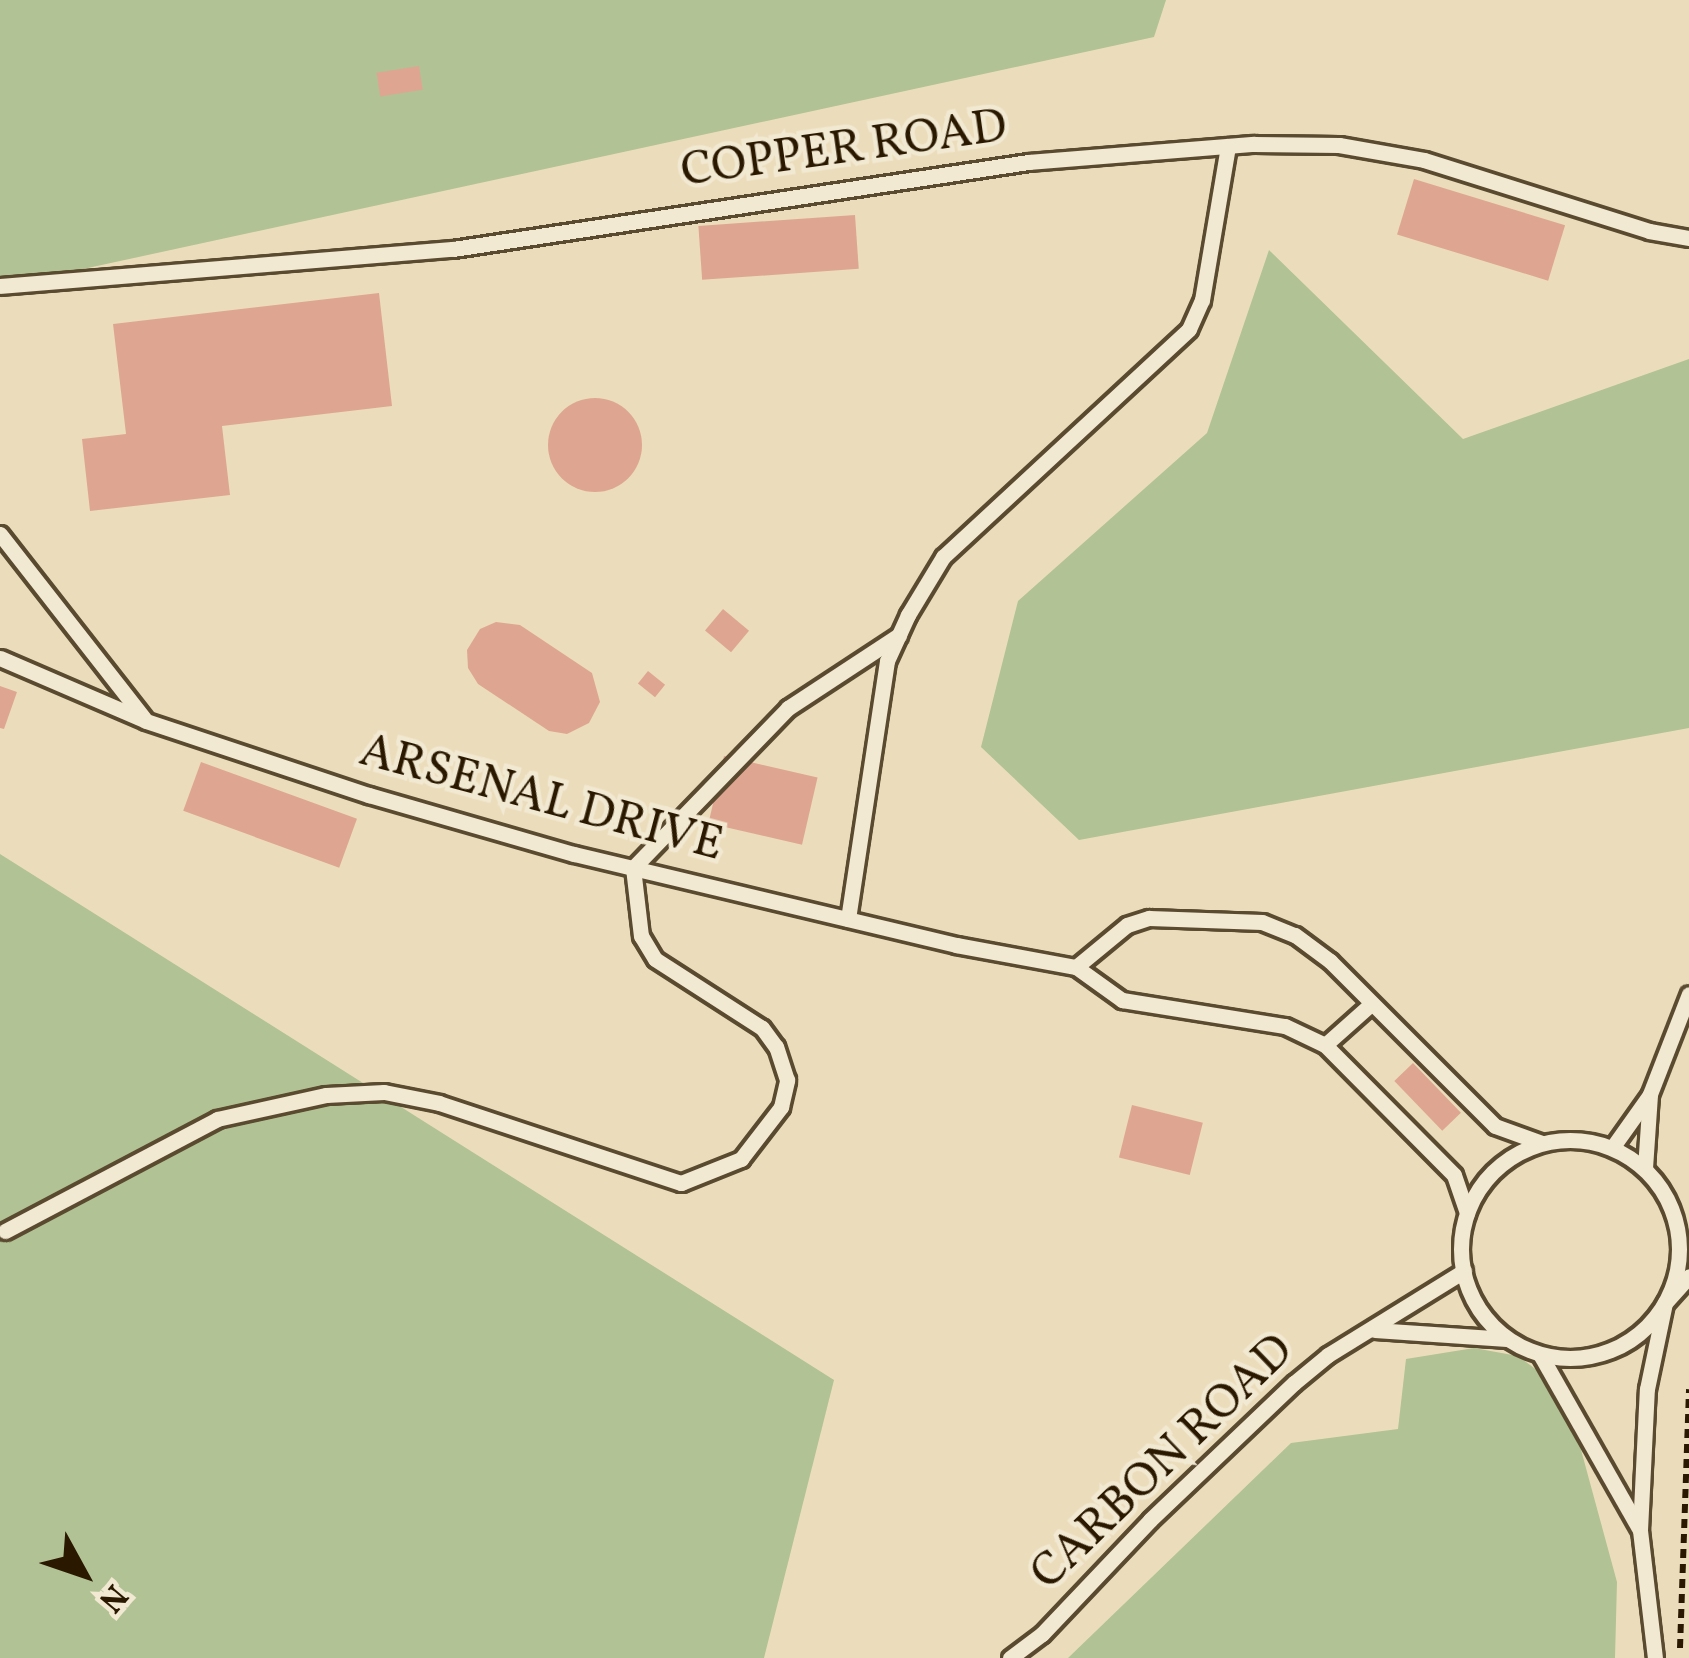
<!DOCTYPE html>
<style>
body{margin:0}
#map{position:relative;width:1689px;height:1658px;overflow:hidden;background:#ebddbb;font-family:Vollkorn,serif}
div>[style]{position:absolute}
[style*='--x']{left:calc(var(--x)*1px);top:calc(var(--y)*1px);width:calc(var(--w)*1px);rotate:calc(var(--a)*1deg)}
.green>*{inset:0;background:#b1c294}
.building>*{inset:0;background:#dea691;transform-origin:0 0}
.round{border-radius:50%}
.path>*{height:6px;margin-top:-3px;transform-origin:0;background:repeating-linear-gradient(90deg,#2a1900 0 9px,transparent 0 15px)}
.roads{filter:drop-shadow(3px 0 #5a4a2f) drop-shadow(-3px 0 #5a4a2f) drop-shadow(0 3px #5a4a2f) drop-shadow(0 -3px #5a4a2f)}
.lane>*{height:15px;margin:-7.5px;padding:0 7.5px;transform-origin:7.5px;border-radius:7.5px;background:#f2e9d3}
.lane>.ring{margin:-7.5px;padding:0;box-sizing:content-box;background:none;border:15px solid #f2e9d3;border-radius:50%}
span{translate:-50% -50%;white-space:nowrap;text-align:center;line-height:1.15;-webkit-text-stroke:9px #f2e9d3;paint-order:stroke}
.street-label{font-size:48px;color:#2a1900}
.north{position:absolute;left:24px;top:1514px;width:120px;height:120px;-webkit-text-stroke:9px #f2e9d3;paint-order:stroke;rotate:130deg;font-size:33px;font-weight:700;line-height:48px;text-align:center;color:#2a1900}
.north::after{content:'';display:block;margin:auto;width:42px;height:54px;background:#2a1900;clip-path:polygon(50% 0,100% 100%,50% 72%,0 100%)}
</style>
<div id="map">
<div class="green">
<div style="clip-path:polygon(0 0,1166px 0,1154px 37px,0 287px)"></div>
<div style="clip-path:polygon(1269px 250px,1463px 439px,1689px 359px,1689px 728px,1079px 840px,981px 747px,1018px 601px,1207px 433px)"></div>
<div style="clip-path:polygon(0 854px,834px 1380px,764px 1658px,0 1658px)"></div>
<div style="clip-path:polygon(1474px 1348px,1518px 1356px,1565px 1391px,1617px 1582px,1615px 1658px,1068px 1658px,1291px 1443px,1398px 1429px,1406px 1359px)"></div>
</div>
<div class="building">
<div style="left:419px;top:66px;width:24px;height:43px;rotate:81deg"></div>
<div style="left:1414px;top:179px;width:158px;height:58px;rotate:17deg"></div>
<div style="left:855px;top:215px;width:54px;height:157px;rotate:86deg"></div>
<div style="clip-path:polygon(379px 293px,392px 406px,222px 426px,230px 495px,90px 511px,82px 439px,126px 434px,113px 324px)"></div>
<div class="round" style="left:548px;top:398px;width:94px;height:94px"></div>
<div style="left:723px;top:609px;width:34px;height:28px;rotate:40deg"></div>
<div style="clip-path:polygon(496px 622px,520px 625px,592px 673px,600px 702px,589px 723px,567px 734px,549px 731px,478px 684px,468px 668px,467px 650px,480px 629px)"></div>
<div style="left:648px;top:671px;width:22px;height:16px;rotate:39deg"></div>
<div style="clip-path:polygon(0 686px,17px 692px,4px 729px,0 728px)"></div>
<div style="left:724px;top:756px;width:96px;height:69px;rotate:13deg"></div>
<div style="left:201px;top:762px;width:166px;height:52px;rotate:20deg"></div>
<div style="left:1413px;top:1063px;width:69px;height:26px;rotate:46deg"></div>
<div style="left:1132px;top:1105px;width:73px;height:54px;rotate:14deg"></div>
</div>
<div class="path">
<div style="--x:1680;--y:1648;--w:259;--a:-88"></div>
</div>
<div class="roads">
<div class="lane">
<div style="--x:0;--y:286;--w:455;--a:-4.7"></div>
<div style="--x:453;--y:249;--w:582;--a:-8.6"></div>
<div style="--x:1028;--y:162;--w:227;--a:-4.6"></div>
<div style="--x:1254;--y:144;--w:85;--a:0.7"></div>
<div style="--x:1339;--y:145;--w:86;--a:10"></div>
<div style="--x:1424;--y:160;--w:236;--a:17.5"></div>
<div style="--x:1649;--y:231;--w:41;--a:9.9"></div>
<div style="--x:0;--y:534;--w:234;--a:52"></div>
<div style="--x:0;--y:658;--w:159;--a:23.3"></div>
<div style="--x:146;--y:721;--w:235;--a:18.4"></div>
<div style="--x:369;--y:795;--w:213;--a:16.1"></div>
<div style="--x:574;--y:854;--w:393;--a:13.4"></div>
<div style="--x:956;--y:945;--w:122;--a:10.4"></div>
<div style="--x:1076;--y:967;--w:66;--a:-39.5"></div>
<div style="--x:1127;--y:925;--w:23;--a:-18"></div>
<div style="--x:1149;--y:918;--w:113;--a:2"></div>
<div style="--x:1262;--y:922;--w:35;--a:22"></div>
<div style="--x:1295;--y:935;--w:44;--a:36.6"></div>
<div style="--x:1330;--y:961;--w:233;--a:45"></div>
<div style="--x:1495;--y:1126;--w:50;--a:19.9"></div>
<div style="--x:848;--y:919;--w:261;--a:-81.4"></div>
<div style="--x:887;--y:661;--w:51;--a:-65.5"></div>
<div style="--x:908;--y:615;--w:68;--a:-58.9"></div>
<div style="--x:943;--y:557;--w:335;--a:-42.8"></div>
<div style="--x:1189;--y:329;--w:32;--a:-66"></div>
<div style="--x:1202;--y:300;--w:156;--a:-80.4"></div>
<div style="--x:1076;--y:967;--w:57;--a:35.7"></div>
<div style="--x:1122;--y:1000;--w:165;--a:9.1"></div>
<div style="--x:1285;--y:1026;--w:44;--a:25.4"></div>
<div style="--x:1325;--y:1045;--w:183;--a:45.2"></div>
<div style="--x:1454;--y:1175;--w:40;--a:71.1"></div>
<div style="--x:1325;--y:1045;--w:62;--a:-41.7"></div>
<div class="ring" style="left:1461px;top:1140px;width:203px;height:203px"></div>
<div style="--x:1612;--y:1148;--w:64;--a:-54.6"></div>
<div style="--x:1645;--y:1168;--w:74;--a:-86.1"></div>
<div style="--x:1650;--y:1094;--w:107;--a:-68.7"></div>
<div style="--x:5;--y:1231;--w:240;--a:-27.8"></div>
<div style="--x:217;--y:1119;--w:112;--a:-12.4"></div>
<div style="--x:326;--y:1095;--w:58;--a:-3"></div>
<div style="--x:384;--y:1092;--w:56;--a:11.3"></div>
<div style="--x:439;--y:1103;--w:255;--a:18.3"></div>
<div style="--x:681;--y:1183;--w:65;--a:-21.8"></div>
<div style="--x:741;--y:1159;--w:66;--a:-52.4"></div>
<div style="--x:781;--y:1107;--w:28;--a:-77"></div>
<div style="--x:787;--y:1080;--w:35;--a:-108"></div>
<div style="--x:776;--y:1047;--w:24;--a:-126"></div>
<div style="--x:762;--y:1028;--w:127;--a:-147.2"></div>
<div style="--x:655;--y:959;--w:27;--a:-121"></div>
<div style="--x:641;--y:936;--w:68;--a:-96.7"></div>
<div style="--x:633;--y:868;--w:223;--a:-45.9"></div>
<div style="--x:788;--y:708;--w:133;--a:-33.3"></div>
<div style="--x:1375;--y:1330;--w:132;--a:3.9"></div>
<div style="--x:1541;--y:1356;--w:197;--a:60.4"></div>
<div style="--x:1010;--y:1658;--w:40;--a:-37"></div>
<div style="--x:1042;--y:1634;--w:157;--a:-46.5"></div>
<div style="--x:1150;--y:1520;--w:199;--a:-43.6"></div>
<div style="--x:1294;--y:1383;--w:44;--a:-39.5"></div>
<div style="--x:1328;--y:1355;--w:160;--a:-31.7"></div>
<div style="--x:1655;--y:1658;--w:129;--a:-96.7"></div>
<div style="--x:1640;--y:1530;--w:141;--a:-87.2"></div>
<div style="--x:1647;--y:1389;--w:88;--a:-78.2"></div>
<div style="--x:1665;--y:1303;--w:36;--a:-48"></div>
</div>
</div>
<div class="street-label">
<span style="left:844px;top:150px;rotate:-8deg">COPPER ROAD</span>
<span style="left:541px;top:799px;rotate:15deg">ARSENAL DRIVE</span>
<span style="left:1163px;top:1463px;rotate:-44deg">CARBON ROAD</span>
</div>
<div class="north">N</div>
</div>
